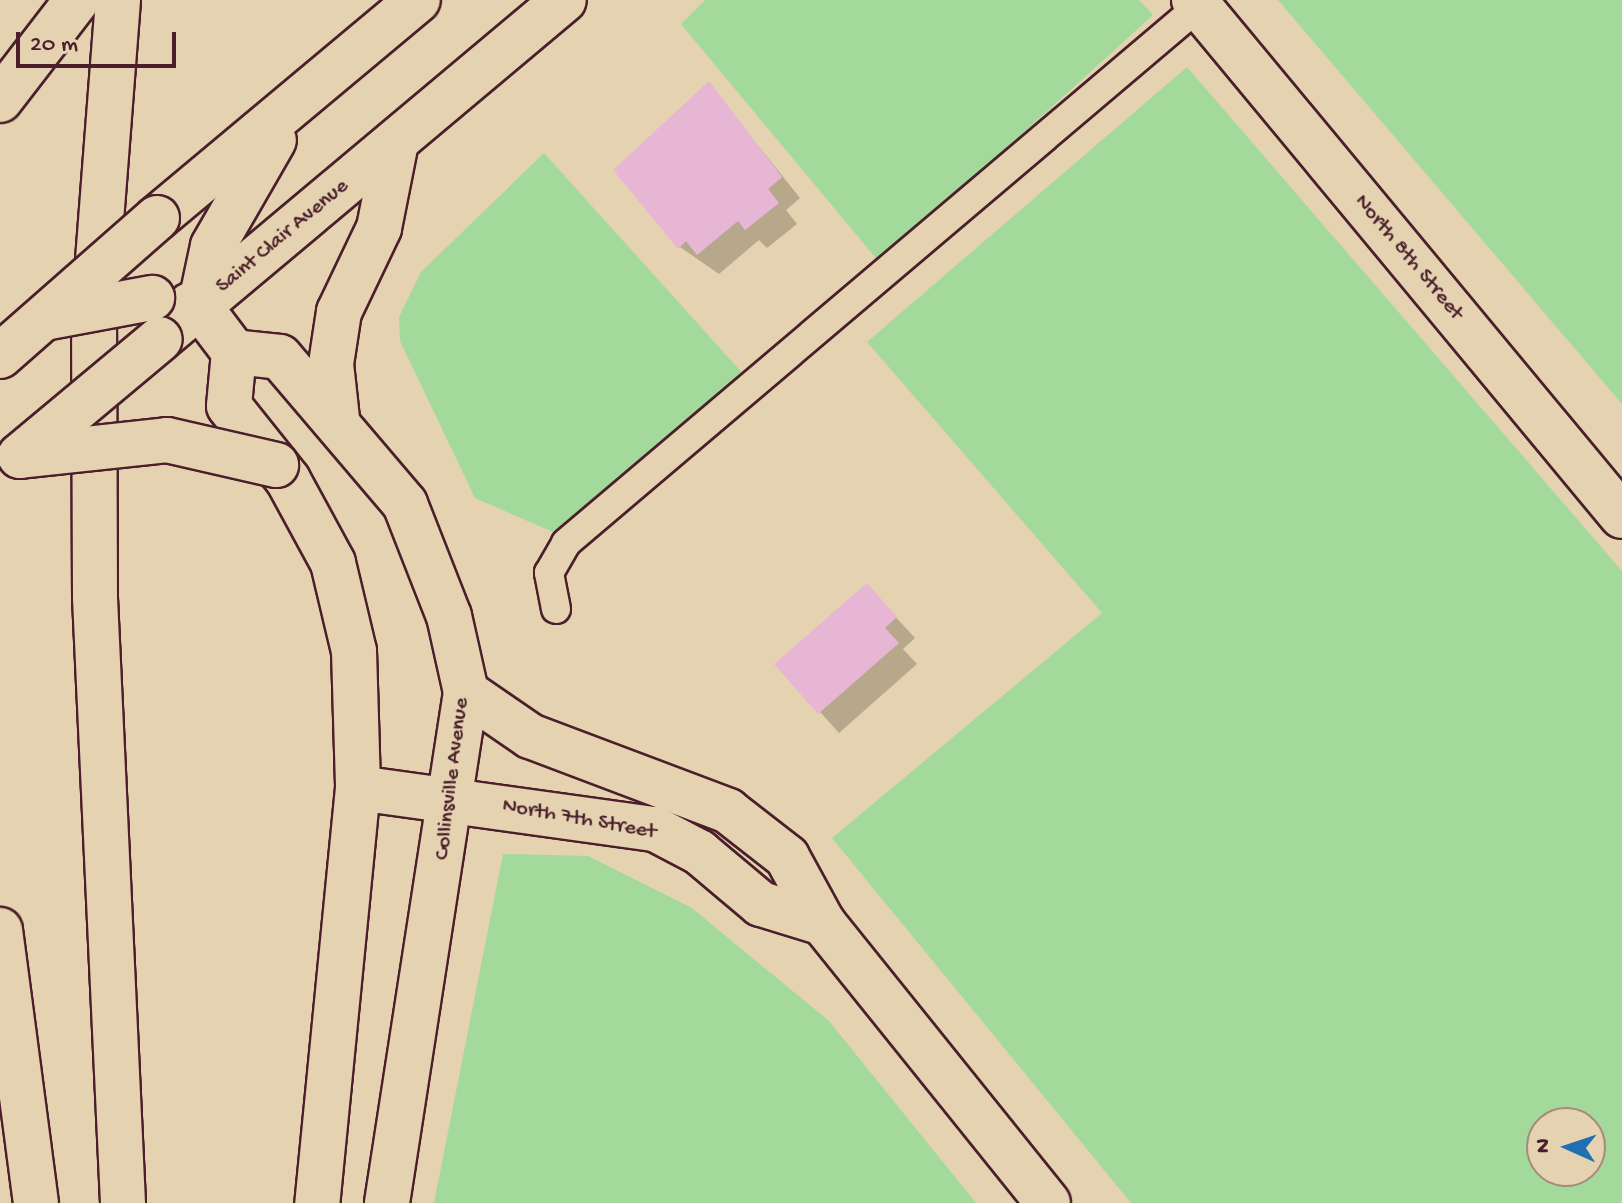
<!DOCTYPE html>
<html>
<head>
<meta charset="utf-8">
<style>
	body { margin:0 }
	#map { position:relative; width:1622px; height:1203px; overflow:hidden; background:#e5d2b0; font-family:"Gochi Hand",sans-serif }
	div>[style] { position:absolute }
	.green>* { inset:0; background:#a4d99c }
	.shadow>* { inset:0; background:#0003 }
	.building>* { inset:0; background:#e8b6d5 }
	.roads { filter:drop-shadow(2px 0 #4a1f2b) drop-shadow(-2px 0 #4a1f2b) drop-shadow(0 2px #4a1f2b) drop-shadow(0 -2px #4a1f2b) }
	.service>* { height:28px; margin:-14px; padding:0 14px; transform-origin:14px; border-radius:14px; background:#e5d2b0 }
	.minor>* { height:44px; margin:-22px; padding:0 22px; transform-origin:22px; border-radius:22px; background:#e5d2b0 }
	.secondary>* { height:44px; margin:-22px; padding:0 22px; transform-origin:22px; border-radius:22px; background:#e5d2b0 }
	.primary>* { height:44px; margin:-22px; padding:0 22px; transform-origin:22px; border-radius:22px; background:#e5d2b0 }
	.motorway>* { height:44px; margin:-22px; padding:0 22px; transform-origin:22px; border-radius:22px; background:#e5d2b0 }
	.bridges { filter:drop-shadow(2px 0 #4a1f2b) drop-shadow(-2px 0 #4a1f2b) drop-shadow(0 2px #4a1f2b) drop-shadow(0 -2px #4a1f2b) }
	.primary-bridge>* { height:44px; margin:-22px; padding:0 22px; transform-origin:22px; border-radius:22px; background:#e5d2b0 }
	span { translate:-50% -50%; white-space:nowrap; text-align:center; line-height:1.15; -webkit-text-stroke:6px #e5d2b0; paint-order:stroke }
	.street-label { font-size:22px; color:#4a1f2b }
	.north { position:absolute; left:1526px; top:1107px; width:80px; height:80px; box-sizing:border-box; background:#e5d2b0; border:2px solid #a78a7b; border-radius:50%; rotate:273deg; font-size:22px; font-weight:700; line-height:32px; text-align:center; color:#4a1f2b }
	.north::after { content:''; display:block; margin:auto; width:28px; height:36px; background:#1f6fb2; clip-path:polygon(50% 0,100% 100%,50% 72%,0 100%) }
	.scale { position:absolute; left:16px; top:32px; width:160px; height:36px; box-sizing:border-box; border:4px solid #4a1f2b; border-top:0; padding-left:10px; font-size:24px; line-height:28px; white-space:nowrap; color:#4a1f2b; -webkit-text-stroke:6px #e5d2b0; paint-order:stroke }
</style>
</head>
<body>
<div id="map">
	<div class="green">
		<div style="clip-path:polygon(705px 0,1139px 0,1153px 15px,880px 263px,681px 24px)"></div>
		<div style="clip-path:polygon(1278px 0,1622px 0,1622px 404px)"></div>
		<div style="clip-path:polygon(evenodd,1187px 67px,1622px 571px,1622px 1203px,1131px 1203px,832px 838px,1102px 613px,867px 342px,1187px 67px,1542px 1123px,1590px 1123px,1590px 1171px,1542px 1171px,1542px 1123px)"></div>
		<div style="clip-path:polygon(544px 153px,745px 376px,553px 532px,475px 498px,400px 341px,399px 317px,421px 272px)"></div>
		<div style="clip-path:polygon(503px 854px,588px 856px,692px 908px,829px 1021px,976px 1203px,434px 1203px)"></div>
	</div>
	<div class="shadow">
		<div style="clip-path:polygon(709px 84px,800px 198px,786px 210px,797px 224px,767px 248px,759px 240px,719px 274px,680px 247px,615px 170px)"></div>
		<div style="clip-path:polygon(867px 586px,915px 638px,903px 649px,917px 664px,839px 733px,777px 664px)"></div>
	</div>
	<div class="building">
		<div style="clip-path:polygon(709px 81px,782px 177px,768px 189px,779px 203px,745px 230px,738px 221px,697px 255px,686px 241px,678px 249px,613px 170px)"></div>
		<div style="clip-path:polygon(867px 583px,897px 617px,885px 628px,899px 643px,818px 714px,774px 664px)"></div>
	</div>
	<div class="roads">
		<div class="service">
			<div style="left:556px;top:609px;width:37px;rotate:-101deg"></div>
			<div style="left:549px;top:573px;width:34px;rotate:-60deg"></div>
			<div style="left:566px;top:543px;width:830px;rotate:-40.31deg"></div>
		</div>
		<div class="minor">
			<div style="left:1194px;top:0;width:670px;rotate:50.33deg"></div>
			<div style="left:466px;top:692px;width:78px;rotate:34.5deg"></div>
			<div style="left:530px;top:736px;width:212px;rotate:20.7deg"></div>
			<div style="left:728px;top:811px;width:75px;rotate:37.9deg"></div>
			<div style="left:787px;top:857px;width:75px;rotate:61.4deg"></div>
			<div style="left:823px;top:923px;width:359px;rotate:51.2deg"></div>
			<div style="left:358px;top:788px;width:300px;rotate:7.9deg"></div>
			<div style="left:655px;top:829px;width:50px;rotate:27.6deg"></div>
			<div style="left:699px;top:852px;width:81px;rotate:40deg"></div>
			<div style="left:761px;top:904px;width:65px;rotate:17deg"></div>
		</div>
		<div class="secondary">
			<div style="left:200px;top:307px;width:56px;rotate:52.9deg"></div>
			<div style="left:234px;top:352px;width:54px;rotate:95.3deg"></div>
			<div style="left:229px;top:406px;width:95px;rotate:51.4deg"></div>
			<div style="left:288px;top:480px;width:94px;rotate:61.5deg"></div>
			<div style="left:333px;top:563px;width:90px;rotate:76.6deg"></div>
			<div style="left:354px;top:651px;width:137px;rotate:88.3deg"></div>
			<div style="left:358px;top:788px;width:417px;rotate:95.6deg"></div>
			<div style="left:234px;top:352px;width:46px;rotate:6.2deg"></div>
			<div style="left:280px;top:357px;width:193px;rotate:49.6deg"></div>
			<div style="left:405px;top:504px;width:120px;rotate:68.6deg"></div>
			<div style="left:449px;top:616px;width:78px;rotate:77.4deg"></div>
			<div style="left:466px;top:692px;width:517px;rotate:98.79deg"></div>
		</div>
		<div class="primary">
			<div style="left:157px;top:218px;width:340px;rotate:-39.9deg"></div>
			<div style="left:190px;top:305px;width:10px;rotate:11deg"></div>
			<div style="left:200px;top:307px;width:62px;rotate:-78deg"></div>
			<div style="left:213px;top:246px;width:122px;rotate:-60.1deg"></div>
			<div style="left:160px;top:339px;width:527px;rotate:-40deg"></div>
			<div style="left:337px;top:419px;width:55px;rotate:-96.2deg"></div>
			<div style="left:331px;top:364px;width:53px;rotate:-81.3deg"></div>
			<div style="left:339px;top:312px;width:93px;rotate:-64.5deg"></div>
			<div style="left:379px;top:228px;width:88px;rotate:-78.8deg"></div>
		</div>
		<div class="motorway">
			<div style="left:118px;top:0;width:312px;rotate:94.4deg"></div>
			<div style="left:94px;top:311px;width:287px;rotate:89.8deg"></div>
			<div style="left:95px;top:598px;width:606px;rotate:87.35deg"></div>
			<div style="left:0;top:100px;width:126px;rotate:-52.4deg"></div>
			<div style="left:0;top:930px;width:275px;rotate:82.5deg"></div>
		</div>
	</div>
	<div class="bridges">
		<div class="primary-bridge">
			<div style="left:49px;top:317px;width:105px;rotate:-10.5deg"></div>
			<div style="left:0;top:356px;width:209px;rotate:-41.3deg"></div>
			<div style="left:20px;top:456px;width:148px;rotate:-6.2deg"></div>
			<div style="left:167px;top:440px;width:112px;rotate:12.9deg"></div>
			<div style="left:20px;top:456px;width:182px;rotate:-39.9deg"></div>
		</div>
	</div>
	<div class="street-label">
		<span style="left:283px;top:237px;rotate:-40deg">Saint Clair Avenue</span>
		<span style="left:1408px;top:258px;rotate:50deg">North 8th Street</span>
		<span style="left:453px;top:779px;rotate:-83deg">Collinsville Avenue</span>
		<span style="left:579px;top:820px;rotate:10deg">North 7th Street</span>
	</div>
	<div class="north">N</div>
	<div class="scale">20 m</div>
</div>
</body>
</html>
